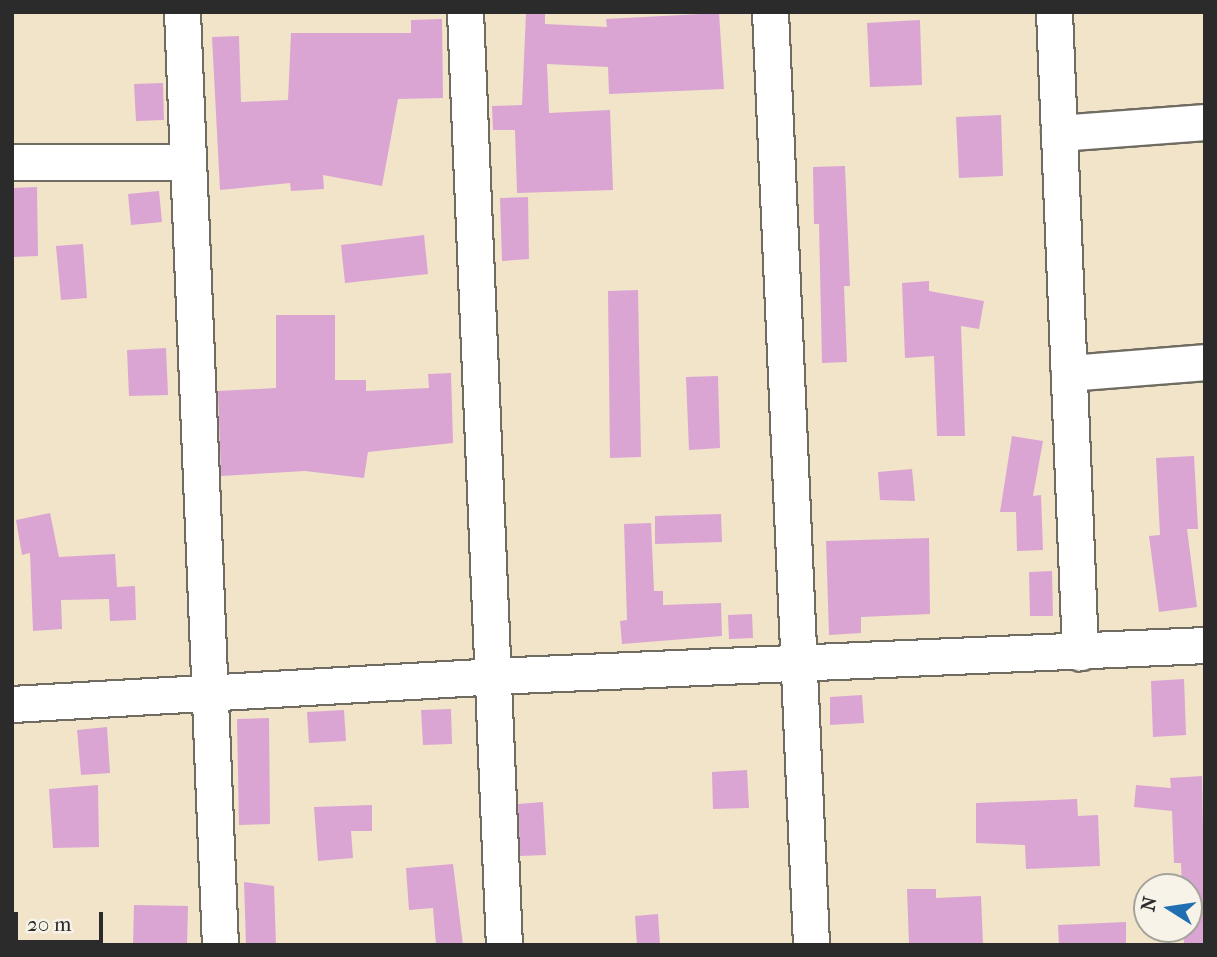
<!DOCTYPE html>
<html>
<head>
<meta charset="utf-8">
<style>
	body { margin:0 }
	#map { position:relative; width:1217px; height:957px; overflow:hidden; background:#f1e4c9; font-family:"IM FELL French Canon",serif }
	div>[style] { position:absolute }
	.building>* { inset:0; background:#daa5d3 }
	.roads { filter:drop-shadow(2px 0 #706c62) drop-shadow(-2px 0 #706c62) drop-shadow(0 2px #706c62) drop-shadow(0 -2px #706c62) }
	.street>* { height:35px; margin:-17.5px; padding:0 17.5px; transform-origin:17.5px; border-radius:17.5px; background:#fff }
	span { translate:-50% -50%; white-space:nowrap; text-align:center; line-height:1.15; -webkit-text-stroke:6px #f7f3e8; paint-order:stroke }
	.frame { position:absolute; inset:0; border:14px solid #2b2b2b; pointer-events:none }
	.north { position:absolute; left:1133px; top:873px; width:70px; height:70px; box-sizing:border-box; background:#f7f3e8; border:2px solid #a5a39c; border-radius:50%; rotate:282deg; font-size:19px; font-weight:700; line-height:28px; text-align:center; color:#2b2b2b }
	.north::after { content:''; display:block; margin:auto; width:24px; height:32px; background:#1f6fb2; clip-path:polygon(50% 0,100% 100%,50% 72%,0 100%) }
	.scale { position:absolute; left:14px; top:912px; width:89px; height:32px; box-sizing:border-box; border:4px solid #2b2b2b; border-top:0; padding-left:9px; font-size:21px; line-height:24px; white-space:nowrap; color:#2b2b2b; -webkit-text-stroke:5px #f7f3e8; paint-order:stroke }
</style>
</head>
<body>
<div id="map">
	<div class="building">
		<div style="clip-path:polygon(526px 12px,545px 12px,545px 24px,607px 27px,606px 19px,719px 13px,724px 89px,609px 94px,608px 67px,547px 64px,549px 113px,610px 110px,613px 190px,517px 193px,515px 130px,493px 130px,492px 106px,522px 105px)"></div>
		<div style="clip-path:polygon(442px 19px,443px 98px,398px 99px,382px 186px,323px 175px,324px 189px,291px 191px,290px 183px,220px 190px,212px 37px,239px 36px,241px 102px,288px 100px,291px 33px,411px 33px,411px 20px)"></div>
		<div style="clip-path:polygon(920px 20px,922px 85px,870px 87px,867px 23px)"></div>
		<div style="clip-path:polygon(163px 83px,164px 120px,136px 121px,134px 84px)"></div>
		<div style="clip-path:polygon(1001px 115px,1003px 176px,959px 178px,956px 117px)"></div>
		<div style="clip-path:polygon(845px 166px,850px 286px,844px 286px,847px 362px,822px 363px,819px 224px,814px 224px,813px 167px)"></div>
		<div style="clip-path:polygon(37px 187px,38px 256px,12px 257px,12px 188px)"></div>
		<div style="clip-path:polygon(159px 191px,162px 222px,131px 225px,128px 194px)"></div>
		<div style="clip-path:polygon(528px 197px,529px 259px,502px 261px,500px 198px)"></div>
		<div style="clip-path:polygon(424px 235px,428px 274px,345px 283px,341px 245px)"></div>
		<div style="clip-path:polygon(83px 244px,87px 298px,61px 300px,56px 246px)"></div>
		<div style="clip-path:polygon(929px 281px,929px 291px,984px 301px,979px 329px,961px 326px,965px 436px,937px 436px,934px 356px,905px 358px,902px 283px)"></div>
		<div style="clip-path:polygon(638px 290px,641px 457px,610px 458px,608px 291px)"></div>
		<div style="clip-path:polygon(276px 315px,335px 315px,335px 380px,366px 380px,366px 391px,429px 388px,428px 374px,451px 373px,453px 443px,368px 452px,364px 478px,305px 471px,221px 476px,218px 391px,276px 388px)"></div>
		<div style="clip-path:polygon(166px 348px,168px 395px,129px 396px,127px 350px)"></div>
		<div style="clip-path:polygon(718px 376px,720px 448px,689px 450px,686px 377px)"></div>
		<div style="clip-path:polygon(1012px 436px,1043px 441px,1033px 496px,1041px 495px,1043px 550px,1017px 551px,1016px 512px,1000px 512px)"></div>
		<div style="clip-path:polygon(1194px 456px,1198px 529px,1187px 529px,1197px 607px,1159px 612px,1149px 536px,1160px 535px,1156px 458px)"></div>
		<div style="clip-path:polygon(912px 469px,915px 501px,880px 500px,878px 472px)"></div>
		<div style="clip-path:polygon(50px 513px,59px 557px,115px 554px,117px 587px,135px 586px,136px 620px,110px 621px,109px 599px,61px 600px,62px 629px,33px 631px,30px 553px,22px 555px,16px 520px)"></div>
		<div style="clip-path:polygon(721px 514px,722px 542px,655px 544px,655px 516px)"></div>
		<div style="clip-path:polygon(651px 523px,654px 591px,663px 591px,663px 605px,721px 603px,722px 636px,622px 644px,620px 621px,627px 620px,624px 524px)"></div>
		<div style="clip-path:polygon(929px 538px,930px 614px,861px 617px,861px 633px,829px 635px,826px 541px)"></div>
		<div style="clip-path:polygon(1052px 571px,1053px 616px,1030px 616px,1029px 572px)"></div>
		<div style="clip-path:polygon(752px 614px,753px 638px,729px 639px,728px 615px)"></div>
		<div style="clip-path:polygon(1184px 679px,1186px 735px,1153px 737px,1151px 681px)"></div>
		<div style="clip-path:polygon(862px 695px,864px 723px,830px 725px,830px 697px)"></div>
		<div style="clip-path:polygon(451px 709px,452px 744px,423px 745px,421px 710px)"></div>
		<div style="clip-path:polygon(344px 710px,346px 741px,309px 743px,307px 712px)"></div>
		<div style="clip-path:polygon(269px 718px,270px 824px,239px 825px,237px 719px)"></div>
		<div style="clip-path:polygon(107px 727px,110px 773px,81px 775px,77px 730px)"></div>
		<div style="clip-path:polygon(747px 770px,749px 808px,713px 809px,712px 772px)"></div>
		<div style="clip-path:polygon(1202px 776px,1205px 945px,1184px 945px,1183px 929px,1189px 929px,1189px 887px,1182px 887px,1181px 863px,1174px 863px,1172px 811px,1134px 807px,1136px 785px,1171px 788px,1170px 778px)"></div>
		<div style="clip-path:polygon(98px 785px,99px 847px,53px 848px,49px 789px)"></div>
		<div style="clip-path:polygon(1077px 799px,1078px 816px,1098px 815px,1100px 866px,1026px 869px,1025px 845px,976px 843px,976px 803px)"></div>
		<div style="clip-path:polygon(543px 802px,546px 855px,520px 856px,518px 804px)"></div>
		<div style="clip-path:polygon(372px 805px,372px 831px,351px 831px,353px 858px,318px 861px,314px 807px)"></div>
		<div style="clip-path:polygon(453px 864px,463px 945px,436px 945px,433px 908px,409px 910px,406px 868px)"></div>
		<div style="clip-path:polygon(244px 882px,274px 886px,276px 945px,246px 945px)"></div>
		<div style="clip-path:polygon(907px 889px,936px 889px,936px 898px,981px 896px,983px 945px,909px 944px)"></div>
		<div style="clip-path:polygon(134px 905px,188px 906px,187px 945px,133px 945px)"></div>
		<div style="clip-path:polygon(658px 914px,660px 945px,637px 945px,635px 916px)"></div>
		<div style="clip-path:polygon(1126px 922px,1126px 945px,1059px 945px,1058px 925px)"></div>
	</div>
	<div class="roads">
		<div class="street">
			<div style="left:182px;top:12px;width:934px;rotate:87.67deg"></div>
			<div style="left:465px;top:12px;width:934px;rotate:87.61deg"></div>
			<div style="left:770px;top:12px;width:934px;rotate:87.48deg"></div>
			<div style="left:1054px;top:12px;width:641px;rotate:87.67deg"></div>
			<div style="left:1059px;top:133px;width:146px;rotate:-4.3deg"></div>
			<div style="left:12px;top:162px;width:175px"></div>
			<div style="left:1069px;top:373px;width:136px;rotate:-4.6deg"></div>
			<div style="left:12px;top:704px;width:482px;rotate:-3.3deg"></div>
			<div style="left:493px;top:676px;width:713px;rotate:-2.49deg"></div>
		</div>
	</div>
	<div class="frame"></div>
	<div class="north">N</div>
	<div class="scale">20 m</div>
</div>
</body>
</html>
